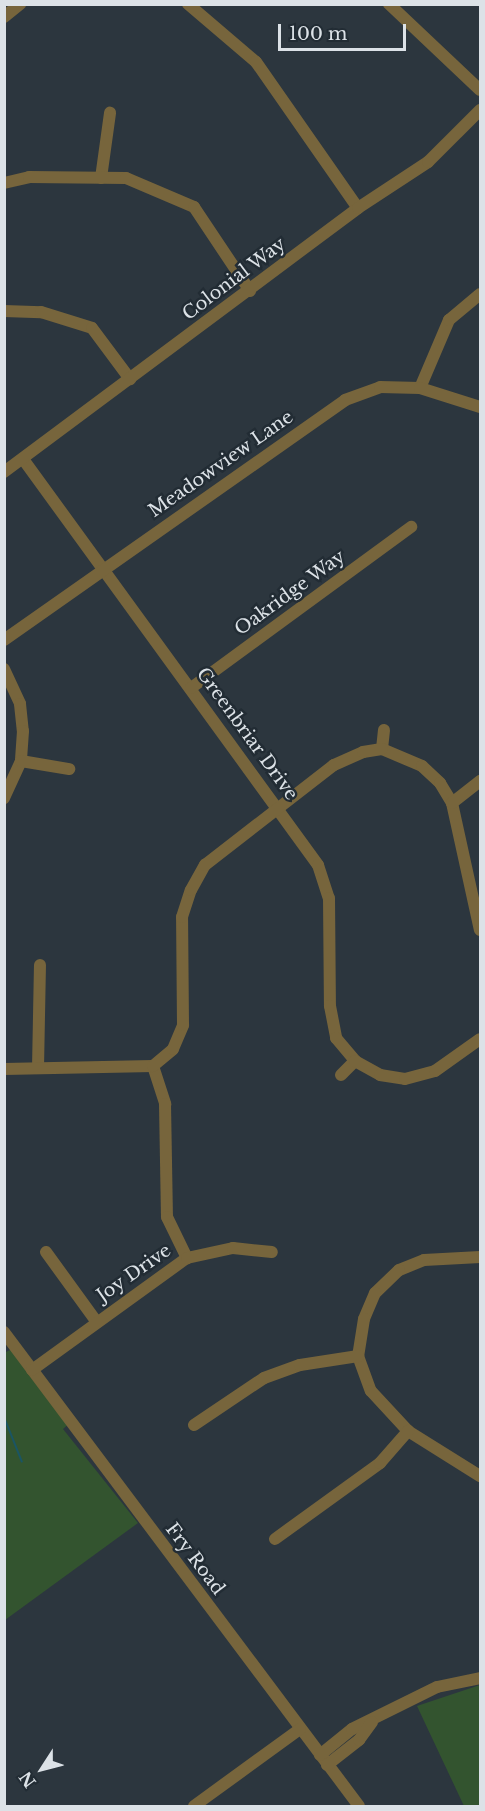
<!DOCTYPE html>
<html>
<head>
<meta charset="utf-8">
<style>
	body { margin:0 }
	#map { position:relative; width:485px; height:1811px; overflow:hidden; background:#2c363e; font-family:"Libre Baskerville",serif }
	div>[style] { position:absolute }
	.green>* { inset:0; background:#33542f }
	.stream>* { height:2px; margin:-1px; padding:0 1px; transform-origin:1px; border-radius:1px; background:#1a5564 }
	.minor>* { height:12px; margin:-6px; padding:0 6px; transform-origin:6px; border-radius:6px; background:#77653c }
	span { translate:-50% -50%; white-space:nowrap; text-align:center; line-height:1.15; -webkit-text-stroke:5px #222c34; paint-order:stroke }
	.street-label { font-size:18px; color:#dce2e7 }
	.frame { position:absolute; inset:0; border:6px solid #dce2e7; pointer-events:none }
	.north { position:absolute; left:12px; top:1739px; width:60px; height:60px; -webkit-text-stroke:4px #222c34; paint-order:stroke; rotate:234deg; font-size:16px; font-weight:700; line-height:24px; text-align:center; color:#dce2e7 }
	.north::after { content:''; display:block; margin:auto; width:21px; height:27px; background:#dce2e7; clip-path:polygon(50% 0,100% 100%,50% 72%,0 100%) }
	.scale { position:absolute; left:278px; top:24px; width:128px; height:27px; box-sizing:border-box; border:3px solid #dce2e7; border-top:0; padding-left:8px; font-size:18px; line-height:21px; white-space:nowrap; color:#dce2e7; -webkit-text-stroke:4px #222c34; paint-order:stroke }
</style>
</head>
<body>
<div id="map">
	<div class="green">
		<div style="clip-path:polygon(16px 1347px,71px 1422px,63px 1429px,138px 1523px,5px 1620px,4px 1353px)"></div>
		<div style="clip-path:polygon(480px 1685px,480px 1806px,464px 1806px,417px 1706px)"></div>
	</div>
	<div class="stream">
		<div style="left:4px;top:1417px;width:48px;rotate:68.2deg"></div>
	</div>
	<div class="minor">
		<div style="left:188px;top:4px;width:89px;rotate:40.5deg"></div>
		<div style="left:256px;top:62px;width:178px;rotate:55.1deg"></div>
		<div style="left:389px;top:4px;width:125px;rotate:43.4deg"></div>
		<div style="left:4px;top:17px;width:21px;rotate:-39deg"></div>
		<div style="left:101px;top:178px;width:66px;rotate:-82.1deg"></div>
		<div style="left:4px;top:183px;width:26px;rotate:-13deg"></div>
		<div style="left:29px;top:177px;width:97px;rotate:0.6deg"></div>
		<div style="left:126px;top:178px;width:74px;rotate:23.1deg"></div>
		<div style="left:194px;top:207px;width:101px;rotate:56.3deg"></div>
		<div style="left:4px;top:311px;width:37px;rotate:2deg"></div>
		<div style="left:41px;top:312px;width:53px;rotate:17.4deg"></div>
		<div style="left:92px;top:328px;width:64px;rotate:53.3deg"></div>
		<div style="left:420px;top:388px;width:74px;rotate:-66.9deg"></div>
		<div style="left:449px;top:320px;width:40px;rotate:-40deg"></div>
		<div style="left:23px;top:459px;width:502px;rotate:54deg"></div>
		<div style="left:318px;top:865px;width:35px;rotate:72deg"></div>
		<div style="left:329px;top:898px;width:108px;rotate:89.5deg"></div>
		<div style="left:330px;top:1006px;width:33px;rotate:79deg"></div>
		<div style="left:336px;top:1038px;width:30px;rotate:50deg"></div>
		<div style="left:4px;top:472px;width:442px;rotate:-36.7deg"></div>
		<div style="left:358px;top:208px;width:84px;rotate:-33.3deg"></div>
		<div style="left:428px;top:162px;width:74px;rotate:-45deg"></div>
		<div style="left:4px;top:640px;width:417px;rotate:-35.1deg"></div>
		<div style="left:345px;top:400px;width:37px;rotate:-20deg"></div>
		<div style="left:380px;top:387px;width:40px;rotate:1.4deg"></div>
		<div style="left:420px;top:388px;width:63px;rotate:17.6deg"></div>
		<div style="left:4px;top:669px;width:38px;rotate:65deg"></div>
		<div style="left:20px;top:704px;width:27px;rotate:84deg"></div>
		<div style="left:23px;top:731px;width:30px;rotate:94deg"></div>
		<div style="left:21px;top:761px;width:41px;rotate:114.7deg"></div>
		<div style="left:191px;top:688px;width:273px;rotate:-36.2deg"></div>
		<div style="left:384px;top:730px;width:19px;rotate:96deg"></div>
		<div style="left:382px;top:749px;width:43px;rotate:23deg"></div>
		<div style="left:422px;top:766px;width:25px;rotate:43deg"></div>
		<div style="left:440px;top:783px;width:23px;rotate:59deg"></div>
		<div style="left:452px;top:803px;width:130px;rotate:77.6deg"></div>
		<div style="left:21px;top:761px;width:49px;rotate:9.5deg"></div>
		<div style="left:452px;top:803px;width:36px;rotate:-38deg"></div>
		<div style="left:153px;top:1066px;width:40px;rotate:72deg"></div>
		<div style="left:165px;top:1104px;width:113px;rotate:89deg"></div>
		<div style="left:167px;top:1217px;width:46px;rotate:64deg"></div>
		<div style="left:38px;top:1068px;width:103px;rotate:-88.9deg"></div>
		<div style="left:4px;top:1069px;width:149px;rotate:-1.2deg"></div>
		<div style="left:153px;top:1066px;width:26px;rotate:-40deg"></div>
		<div style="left:173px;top:1049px;width:26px;rotate:-67deg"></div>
		<div style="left:183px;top:1025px;width:108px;rotate:-90.5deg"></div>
		<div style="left:182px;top:917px;width:28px;rotate:-72deg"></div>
		<div style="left:191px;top:890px;width:29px;rotate:-61deg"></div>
		<div style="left:205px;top:865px;width:163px;rotate:-37.8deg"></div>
		<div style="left:334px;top:765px;width:32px;rotate:-24deg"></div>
		<div style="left:363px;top:752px;width:19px;rotate:-9deg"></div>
		<div style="left:341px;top:1075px;width:20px;rotate:-45deg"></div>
		<div style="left:355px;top:1061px;width:29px;rotate:29deg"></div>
		<div style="left:380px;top:1075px;width:25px;rotate:9deg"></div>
		<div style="left:405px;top:1079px;width:31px;rotate:-15deg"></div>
		<div style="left:435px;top:1071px;width:55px;rotate:-35.4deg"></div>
		<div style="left:46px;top:1252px;width:85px;rotate:54.1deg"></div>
		<div style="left:480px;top:1257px;width:56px;rotate:176.9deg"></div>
		<div style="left:424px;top:1260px;width:27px;rotate:158deg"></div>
		<div style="left:399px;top:1270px;width:33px;rotate:136deg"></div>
		<div style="left:375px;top:1293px;width:28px;rotate:113deg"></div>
		<div style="left:364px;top:1319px;width:37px;rotate:99deg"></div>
		<div style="left:358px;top:1356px;width:37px;rotate:70deg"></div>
		<div style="left:371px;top:1391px;width:54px;rotate:47.2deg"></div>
		<div style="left:408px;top:1431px;width:85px;rotate:32deg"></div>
		<div style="left:4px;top:1332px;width:592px;rotate:53.17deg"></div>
		<div style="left:32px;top:1370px;width:191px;rotate:-35.9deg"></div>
		<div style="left:187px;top:1258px;width:47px;rotate:-12.3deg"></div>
		<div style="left:233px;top:1248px;width:39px;rotate:6deg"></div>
		<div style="left:194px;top:1425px;width:84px;rotate:-33.9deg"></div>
		<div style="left:264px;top:1378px;width:38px;rotate:-20deg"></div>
		<div style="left:300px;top:1365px;width:59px;rotate:-8.8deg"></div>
		<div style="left:275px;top:1539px;width:130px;rotate:-35.9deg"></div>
		<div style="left:380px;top:1463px;width:43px;rotate:-48.8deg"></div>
		<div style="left:320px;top:1755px;width:41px;rotate:-39.1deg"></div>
		<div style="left:352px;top:1729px;width:95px;rotate:-26.3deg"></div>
		<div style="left:437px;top:1687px;width:44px;rotate:-11.8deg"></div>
		<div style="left:327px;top:1765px;width:41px;rotate:-38deg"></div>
		<div style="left:359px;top:1740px;width:22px;rotate:-54deg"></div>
		<div style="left:194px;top:1806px;width:131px;rotate:-36deg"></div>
	</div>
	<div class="street-label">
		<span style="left:234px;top:279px;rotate:-37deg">Colonial Way</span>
		<span style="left:221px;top:464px;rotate:-35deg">Meadowview Lane</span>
		<span style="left:290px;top:593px;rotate:-36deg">Oakridge Way</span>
		<span style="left:247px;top:734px;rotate:54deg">Greenbriar Drive</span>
		<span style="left:134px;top:1273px;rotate:-35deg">Joy Drive</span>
		<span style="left:195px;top:1559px;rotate:53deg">Fry Road</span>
	</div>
	<div class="frame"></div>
	<div class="north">N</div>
	<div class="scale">100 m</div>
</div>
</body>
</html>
